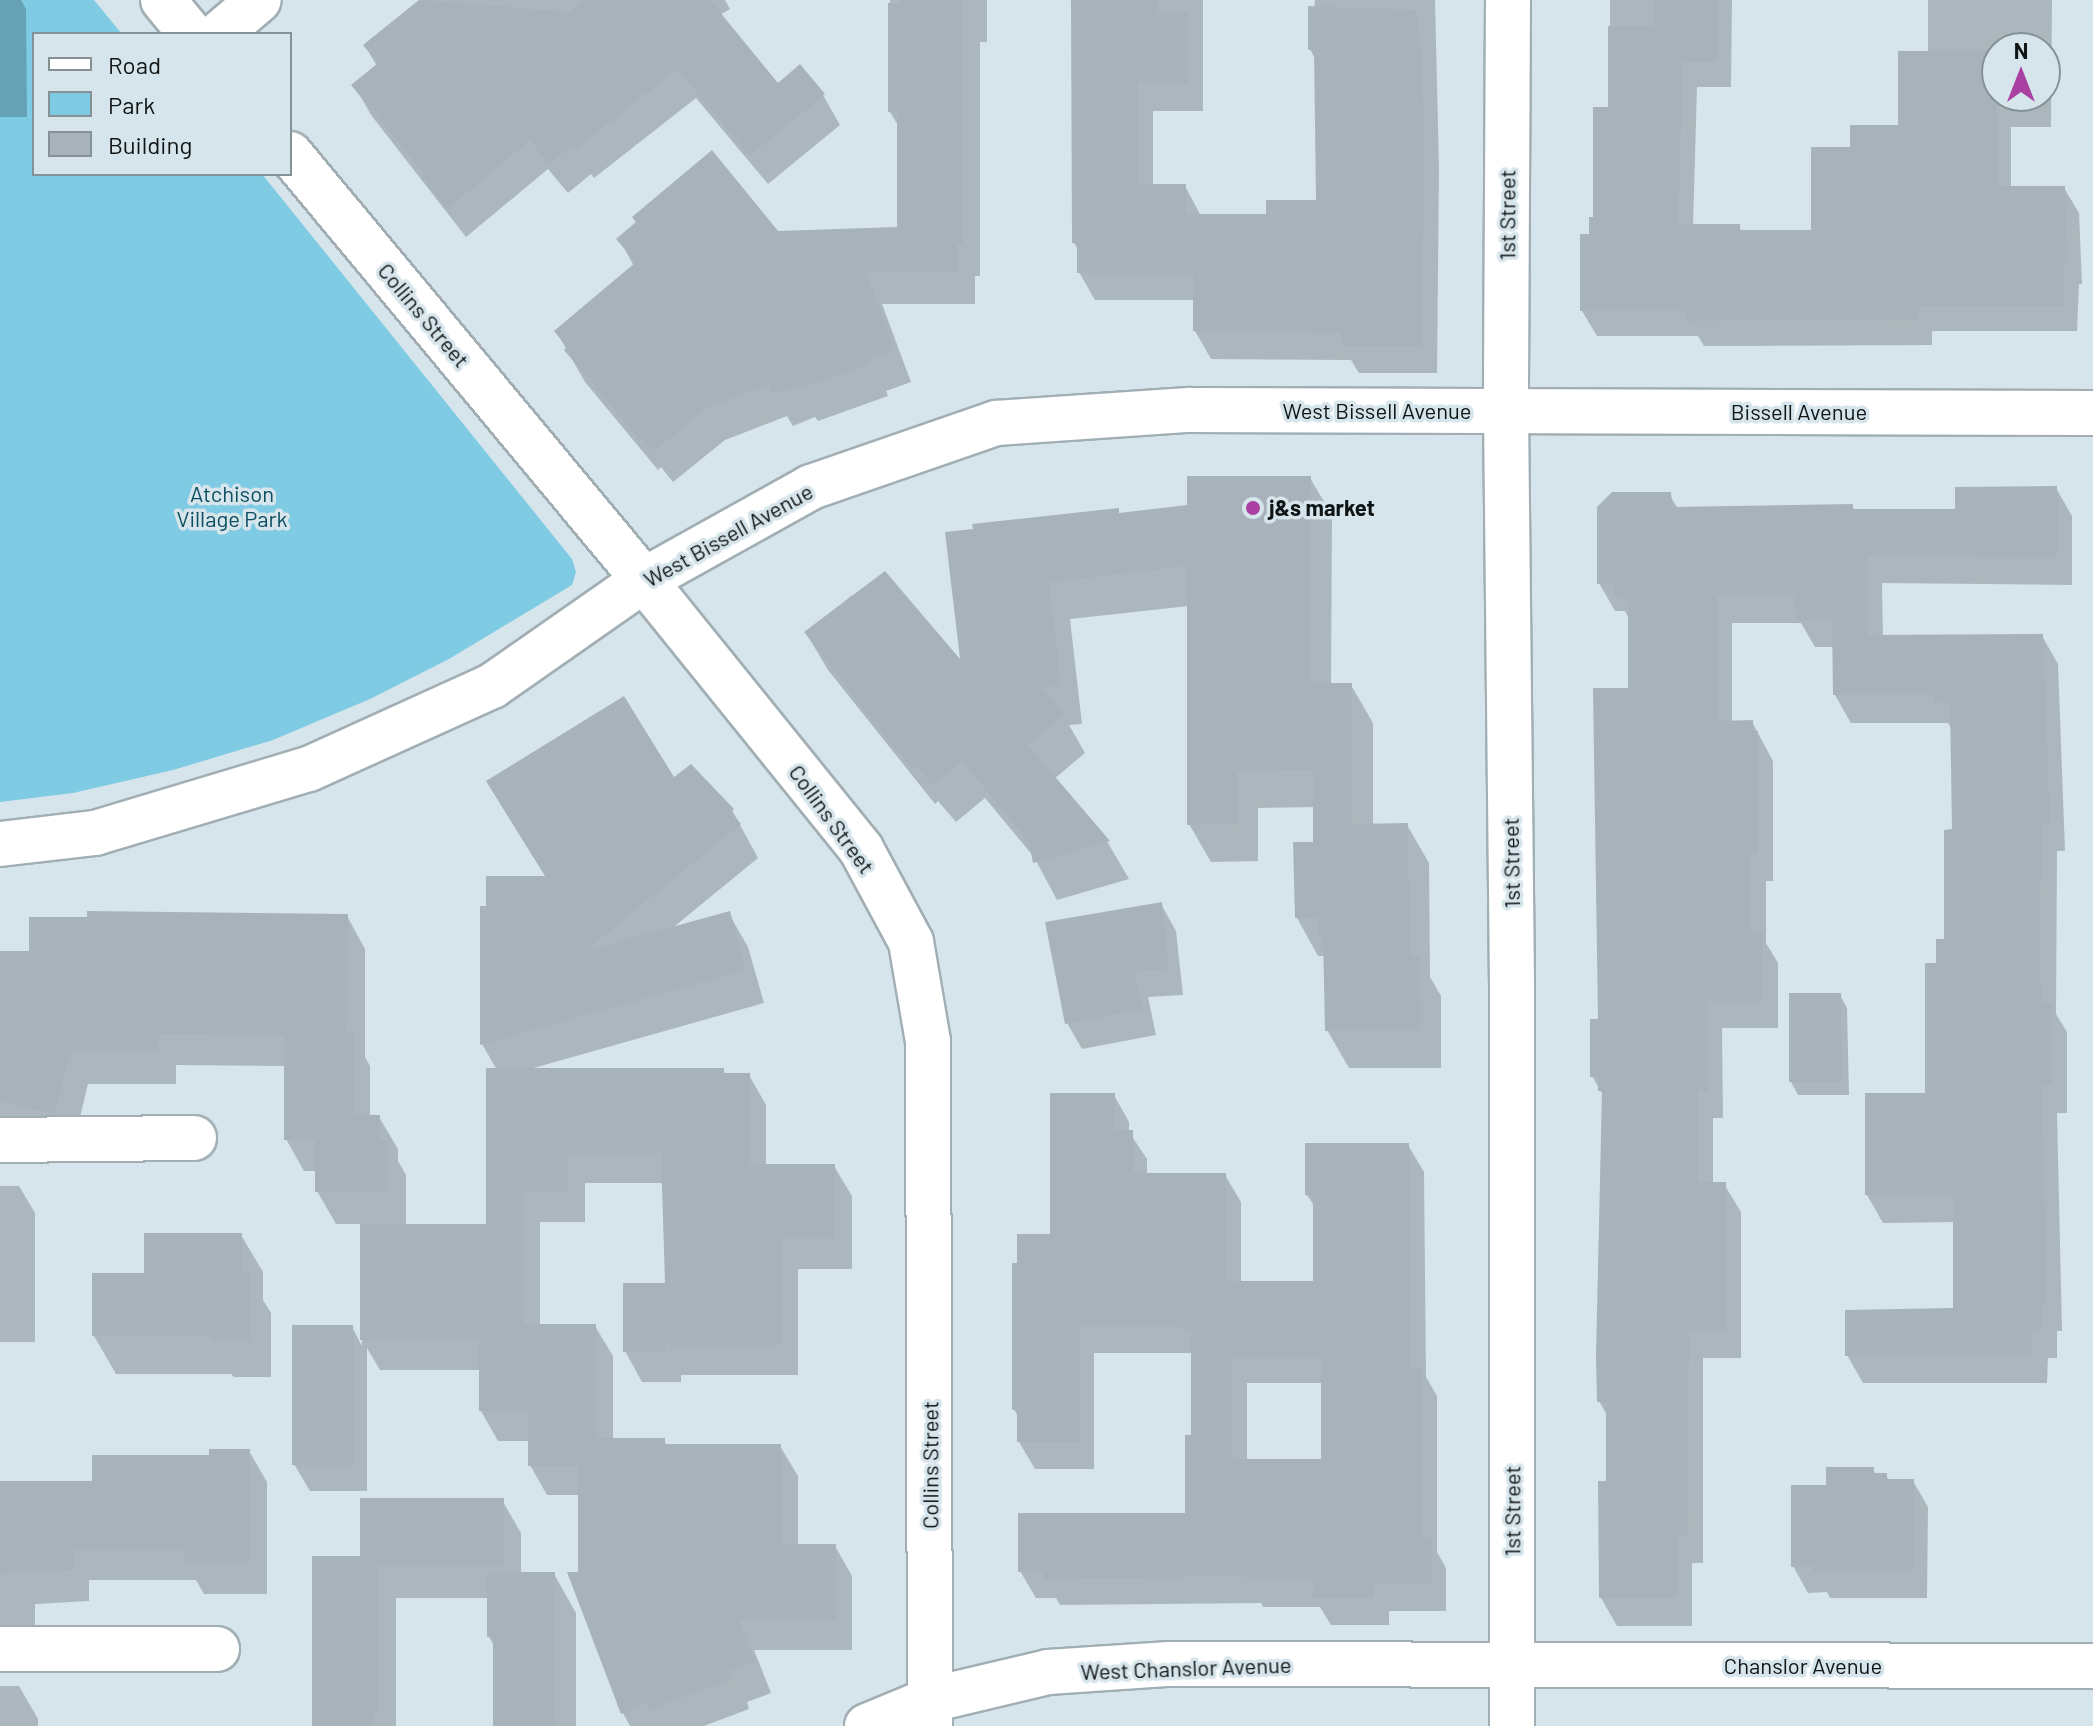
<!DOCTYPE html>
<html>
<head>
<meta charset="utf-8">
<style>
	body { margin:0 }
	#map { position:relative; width:2093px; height:1726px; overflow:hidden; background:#d6e5eb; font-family:Barlow,sans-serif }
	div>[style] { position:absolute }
	.green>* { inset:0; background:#7fcbe3 }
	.shadow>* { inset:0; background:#0003 }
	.building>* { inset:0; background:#a8b2bb }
	.roads { filter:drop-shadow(2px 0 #a1afb4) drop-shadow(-2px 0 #a1afb4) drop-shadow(0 2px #a1afb4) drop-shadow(0 -2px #a1afb4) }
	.minor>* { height:44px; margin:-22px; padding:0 22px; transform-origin:22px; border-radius:22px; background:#fff }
	.dots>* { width:22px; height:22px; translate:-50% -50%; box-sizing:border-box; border:4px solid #d6e5eb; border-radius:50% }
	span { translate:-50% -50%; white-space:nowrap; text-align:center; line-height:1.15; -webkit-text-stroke:7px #d6e5eb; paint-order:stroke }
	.street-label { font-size:22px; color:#0f1415 }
	.park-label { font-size:22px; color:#0b4e60 }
	.poi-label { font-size:22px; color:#0f1415; font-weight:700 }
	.left { translate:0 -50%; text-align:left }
	.legend { position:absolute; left:32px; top:32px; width:260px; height:144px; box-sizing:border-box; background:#d6e5eb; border:2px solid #869195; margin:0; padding:10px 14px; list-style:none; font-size:24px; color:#0f1415 }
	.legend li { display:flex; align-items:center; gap:16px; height:40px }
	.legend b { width:40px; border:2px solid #869195 }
	.north { position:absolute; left:1981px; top:32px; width:80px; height:80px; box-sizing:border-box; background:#d6e5eb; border:2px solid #869195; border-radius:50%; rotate:0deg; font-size:22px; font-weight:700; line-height:32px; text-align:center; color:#0f1415 }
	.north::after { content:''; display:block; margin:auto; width:28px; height:36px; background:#aa40a1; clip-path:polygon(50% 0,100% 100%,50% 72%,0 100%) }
</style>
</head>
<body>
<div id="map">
	<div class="green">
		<div style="clip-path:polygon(0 0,94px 0,122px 34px,34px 34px,34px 174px,262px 174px,572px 559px,576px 572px,572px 585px,449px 659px,370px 699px,273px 740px,173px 770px,73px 793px,0 802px)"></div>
	</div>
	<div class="shadow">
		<div style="clip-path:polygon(0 0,21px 0,26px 9px,27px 117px,0 117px)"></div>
		<div style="clip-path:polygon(422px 0,725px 0,730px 9px,720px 15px,778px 86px,823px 95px,840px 125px,768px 184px,696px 98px,594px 178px,591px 174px,568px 193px,548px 169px,466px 237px,371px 115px,354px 85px,377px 66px,365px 46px)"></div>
		<div style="clip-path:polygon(890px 0,987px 0,987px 42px,980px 42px,980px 276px,975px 276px,975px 304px,882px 304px,911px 382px,886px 391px,888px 396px,818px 421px,815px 417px,793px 426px,787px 416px,725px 440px,673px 482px,661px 467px,658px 470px,585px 382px,556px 331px,634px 266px,619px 239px,899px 229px,899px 127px,890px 112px)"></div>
		<div style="clip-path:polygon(1073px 0,1203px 0,1203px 111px,1153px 111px,1153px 186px,1185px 186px,1201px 216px,1268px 216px,1318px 202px,1316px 61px,1310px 49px,1315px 0,1435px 0,1439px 168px,1437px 373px,1359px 373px,1351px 360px,1211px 359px,1195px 331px,1195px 300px,1095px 300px,1079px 272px,1079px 251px,1074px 243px)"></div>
		<div style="clip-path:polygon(evenodd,1610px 0,1732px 0,1731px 87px,1697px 87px,1693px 226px,1739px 226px,1742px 232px,1813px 232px,1852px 149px,1900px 127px,1928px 53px,1928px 0,2052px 0,2051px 127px,2011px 127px,2011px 188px,2064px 188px,2079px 213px,2082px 284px,2079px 284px,2077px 331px,1932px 331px,1932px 345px,1704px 346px,1698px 336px,1597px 336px,1582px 311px,1610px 109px,1610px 0,1997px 48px,2045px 48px,2045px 96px,1997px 96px,1997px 48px)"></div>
		<div style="clip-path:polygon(1310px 478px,1332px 515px,1331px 685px,1351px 685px,1373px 723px,1373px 826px,1407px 825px,1429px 863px,1430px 977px,1441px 996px,1441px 1068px,1349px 1068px,1327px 1030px,1325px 956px,1318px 956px,1297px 918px,1315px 844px,1315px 807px,1258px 808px,1258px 861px,1211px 862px,1189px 824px,1189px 606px,1070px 619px,1082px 724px,1069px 725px,1085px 753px,1054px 779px,1108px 843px,1129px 879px,1057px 900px,1034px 857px,985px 798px,956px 822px,938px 801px,935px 804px,828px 670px,806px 633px,851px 596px,963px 666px,1118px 510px,1120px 515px,1189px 507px)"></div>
		<div style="clip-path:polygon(2056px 488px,2072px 516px,2072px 585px,1882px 583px,1883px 637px,2042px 636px,2058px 664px,2065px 851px,2057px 851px,2056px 1014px,2067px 1032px,2067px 1113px,2057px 1113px,2062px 1331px,2057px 1331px,2057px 1358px,2048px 1358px,2047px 1383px,1863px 1383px,1847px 1355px,1955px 1310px,1955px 1222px,1883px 1223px,1867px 1195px,1927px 1095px,1938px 965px,1946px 941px,1954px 831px,1953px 731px,1948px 723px,1851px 723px,1835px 695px,1835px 647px,1815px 647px,1801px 623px,1732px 623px,1732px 722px,1752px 722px,1773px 761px,1773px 881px,1766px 881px,1766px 943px,1778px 963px,1778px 1028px,1722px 1028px,1723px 1118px,1713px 1118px,1713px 1184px,1724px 1184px,1741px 1212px,1741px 1358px,1703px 1358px,1703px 1563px,1692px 1563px,1692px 1626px,1617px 1626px,1601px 1598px,1608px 1483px,1608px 1417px,1599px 1401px,1604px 1097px,1592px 1076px,1630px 690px,1630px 620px,1625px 611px,1615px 611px,1599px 583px,1669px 494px,1678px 509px,1852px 506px,1855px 511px,1957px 511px)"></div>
		<div style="clip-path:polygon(674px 780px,732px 810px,758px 858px,670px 930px,729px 914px,748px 947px,764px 1003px,530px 1069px,723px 1070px,726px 1075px,749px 1075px,766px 1105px,766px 1166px,834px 1166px,852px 1196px,852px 1269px,798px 1269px,798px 1375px,681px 1375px,681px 1382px,642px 1382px,625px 1351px,667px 1285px,664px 1183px,585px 1183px,585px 1222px,540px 1222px,540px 1326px,595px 1326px,613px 1356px,613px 1440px,664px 1440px,667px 1446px,780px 1446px,798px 1476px,798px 1546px,835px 1546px,852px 1576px,852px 1650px,754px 1650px,771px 1693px,747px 1702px,749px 1709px,704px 1726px,630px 1726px,623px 1713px,580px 1574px,580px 1495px,547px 1495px,530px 1465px,530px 1441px,498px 1441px,481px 1411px,481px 1370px,380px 1370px,367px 1348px,367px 1491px,310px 1491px,294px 1464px,352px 1327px,362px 1346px,362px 1224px,336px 1224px,317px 1191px,317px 1171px,304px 1171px,286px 1139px,286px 1066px,176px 1065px,176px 1084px,88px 1084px,73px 1146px,0 1139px,0 953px,31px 953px,347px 916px,365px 949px,365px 1057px,370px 1066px,370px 1117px,379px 1117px,398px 1149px,398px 1161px,406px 1175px,406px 1226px,488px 1226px,497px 1070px,482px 1044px,547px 878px)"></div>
		<div style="clip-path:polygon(1161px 904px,1176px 931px,1183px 995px,1148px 997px,1156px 1035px,1082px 1049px,1067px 1023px)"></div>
		<div style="clip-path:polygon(1840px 995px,1847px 1008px,1849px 1095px,1798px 1095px,1791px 1082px)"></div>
		<div style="clip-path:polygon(evenodd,1114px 1095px,1129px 1122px,1129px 1132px,1147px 1159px,1147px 1175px,1225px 1175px,1241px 1202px,1241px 1283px,1315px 1283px,1315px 1207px,1307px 1195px,1408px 1145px,1424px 1172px,1426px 1377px,1437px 1396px,1437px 1552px,1446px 1568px,1446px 1611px,1389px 1611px,1389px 1625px,1331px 1625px,1320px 1607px,1263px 1607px,1261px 1603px,1060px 1605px,1056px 1598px,1036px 1598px,1020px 1571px,1187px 1515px,1193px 1437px,1193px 1353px,1094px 1353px,1094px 1469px,1035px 1469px,1019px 1442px,1019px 1419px,1014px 1409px,1019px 1265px,1052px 1236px,1114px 1095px,1247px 1383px,1323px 1383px,1323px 1461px,1247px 1461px,1247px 1383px)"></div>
		<div style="clip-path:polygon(0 1186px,19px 1186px,35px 1213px,35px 1342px,0 1342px)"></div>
		<div style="clip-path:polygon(241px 1235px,263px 1272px,263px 1300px,271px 1313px,271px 1377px,234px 1377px,231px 1374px,116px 1374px,94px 1336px,146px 1275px)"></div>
		<div style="clip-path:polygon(249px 1451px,267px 1482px,267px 1594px,204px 1594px,196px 1580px,89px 1580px,89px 1601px,35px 1604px,35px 1637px,0 1637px,0 1481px,94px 1483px)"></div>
		<div style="clip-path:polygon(1873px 1469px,1876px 1475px,1886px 1475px,1889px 1481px,1913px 1481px,1928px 1507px,1927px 1598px,1830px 1598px,1827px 1592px,1808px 1593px,1793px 1566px,1828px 1487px)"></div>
		<div style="clip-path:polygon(502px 1500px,521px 1533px,521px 1574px,554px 1574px,576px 1613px,576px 1726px,495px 1726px,495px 1647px,489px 1637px,489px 1598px,396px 1598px,396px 1726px,314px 1726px,362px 1558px)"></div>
		<div style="clip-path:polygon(0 1686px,19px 1686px,38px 1719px,38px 1726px,0 1726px)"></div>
	</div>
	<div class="building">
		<div style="clip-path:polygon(419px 0,569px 12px,583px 0,710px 0,778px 83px,800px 64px,825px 94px,750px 156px,677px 69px,575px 150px,572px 146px,549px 164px,530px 140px,447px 209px,422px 178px,425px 175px,351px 85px,378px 63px,363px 45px)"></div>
		<div style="clip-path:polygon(901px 0,962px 0,963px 245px,957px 245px,957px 272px,866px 272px,894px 349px,869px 359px,871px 363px,797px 390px,796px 386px,772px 394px,768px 384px,707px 408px,654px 451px,641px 437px,639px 439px,564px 350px,567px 347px,554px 331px,636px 262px,616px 239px,636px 222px,632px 217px,712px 150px,778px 231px,897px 227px,897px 112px,888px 112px,888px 3px,901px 3px)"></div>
		<div style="clip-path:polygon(1071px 0,1158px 1px,1158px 12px,1188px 12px,1188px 83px,1138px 83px,1138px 184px,1186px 184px,1186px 214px,1266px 214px,1266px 200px,1316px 200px,1314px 50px,1308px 50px,1308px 6px,1416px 10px,1422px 54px,1424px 139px,1422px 346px,1341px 346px,1341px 333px,1193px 331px,1193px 273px,1077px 273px,1077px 243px,1072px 243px)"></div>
		<div style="clip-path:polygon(1653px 0,1717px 0,1717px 62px,1683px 62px,1678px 224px,1740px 224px,1740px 230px,1811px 230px,1811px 147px,1850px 147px,1850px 125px,1898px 125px,1898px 51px,1997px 51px,1997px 186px,2065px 186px,2068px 259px,2065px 259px,2063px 306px,1919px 306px,1919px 320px,1687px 321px,1687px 311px,1580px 311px,1580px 234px,1589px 234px,1589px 217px,1593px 217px,1593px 107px,1608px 107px,1608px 26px,1653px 26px)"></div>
		<div style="clip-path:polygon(1187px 476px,1311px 476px,1311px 683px,1352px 683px,1352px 824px,1408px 823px,1410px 956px,1420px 956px,1421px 1031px,1325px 1031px,1323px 934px,1318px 934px,1318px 918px,1295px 918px,1293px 842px,1313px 842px,1313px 770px,1237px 771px,1237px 824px,1187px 825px,1187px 566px,1049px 582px,1061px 686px,1042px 688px,1065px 714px,1028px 745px,1110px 841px,1033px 863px,1029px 842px,962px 761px,933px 786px,915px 765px,912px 768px,874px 723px,804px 632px,885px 571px,960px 659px,945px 532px,973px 529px,972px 524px,1119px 508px,1119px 513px,1187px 505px)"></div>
		<div style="clip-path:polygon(2057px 486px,2057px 557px,1867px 556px,1868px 635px,2043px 634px,2050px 823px,2042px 823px,2043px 879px,2040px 879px,2041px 1003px,2052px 1003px,2052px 1085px,2042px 1085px,2047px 1304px,2042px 1304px,2042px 1330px,2033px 1331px,2032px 1356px,1845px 1356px,1845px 1310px,1953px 1308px,1953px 1195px,1865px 1195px,1865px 1093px,1925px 1093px,1925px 963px,1936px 963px,1936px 939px,1944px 939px,1944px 830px,1952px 829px,1950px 703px,1934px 703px,1934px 695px,1833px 695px,1832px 620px,1797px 620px,1794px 596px,1717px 596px,1717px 721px,1753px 720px,1753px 731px,1758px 731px,1758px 854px,1751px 854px,1751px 933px,1763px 933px,1763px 1001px,1707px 1001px,1708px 1091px,1698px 1091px,1698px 1182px,1726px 1182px,1726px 1331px,1689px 1331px,1688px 1536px,1677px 1536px,1677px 1598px,1599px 1598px,1598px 1481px,1606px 1481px,1606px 1402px,1597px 1402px,1596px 1356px,1602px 1091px,1598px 1091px,1598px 1077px,1590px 1077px,1590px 1019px,1598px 1019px,1593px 688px,1628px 688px,1628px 600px,1614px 597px,1614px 584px,1597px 584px,1597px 507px,1612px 492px,1671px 492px,1672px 507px,1853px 504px,1853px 509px,1955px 509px,1955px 487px)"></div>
		<div style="clip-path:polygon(624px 696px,674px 777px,691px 764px,734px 809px,731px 812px,741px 824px,585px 951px,730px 911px,746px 970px,480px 1045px,480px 906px,486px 906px,486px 876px,545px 876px,486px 781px)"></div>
		<div style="clip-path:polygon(1162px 902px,1169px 969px,1134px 971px,1142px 1009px,1065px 1024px,1045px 922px)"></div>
		<div style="clip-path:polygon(87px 911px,348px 914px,347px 1032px,353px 1032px,353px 1115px,380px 1115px,380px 1141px,388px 1141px,388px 1192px,315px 1192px,315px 1140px,284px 1140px,284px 1035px,159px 1034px,159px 1052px,71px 1052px,55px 1114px,0 1102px,0 951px,29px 951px,29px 917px,87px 917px)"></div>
		<div style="clip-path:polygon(1789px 993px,1841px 993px,1842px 1082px,1789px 1082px)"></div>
		<div style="clip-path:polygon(486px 1068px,724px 1068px,724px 1073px,750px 1073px,750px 1164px,835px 1164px,835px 1239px,781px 1239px,781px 1345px,665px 1345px,665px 1352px,623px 1352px,623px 1283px,665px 1283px,661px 1153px,568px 1153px,568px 1192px,524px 1192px,524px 1324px,596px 1324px,596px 1438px,665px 1438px,665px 1444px,781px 1444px,781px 1544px,836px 1544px,836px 1620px,739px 1620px,755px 1662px,731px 1671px,734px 1678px,649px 1710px,647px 1703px,621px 1714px,567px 1572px,578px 1572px,578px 1466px,528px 1466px,528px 1411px,479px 1411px,479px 1340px,360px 1340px,360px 1224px,486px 1224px)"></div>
		<div style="clip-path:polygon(evenodd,1050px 1093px,1115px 1093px,1115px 1130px,1133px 1130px,1133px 1173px,1226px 1173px,1226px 1281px,1313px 1281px,1313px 1195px,1305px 1195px,1305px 1143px,1409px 1143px,1411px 1367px,1422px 1367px,1422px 1539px,1432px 1539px,1432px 1584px,1374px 1584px,1374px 1598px,1313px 1598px,1313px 1580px,1246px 1580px,1246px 1576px,1043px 1579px,1043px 1572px,1018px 1572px,1018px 1513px,1185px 1513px,1185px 1435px,1191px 1435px,1191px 1332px,1183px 1332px,1183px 1327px,1080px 1327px,1080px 1442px,1017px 1442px,1017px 1410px,1012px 1410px,1012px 1263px,1017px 1263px,1017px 1234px,1050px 1234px,1050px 1093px,1232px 1357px,1321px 1357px,1321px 1459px,1232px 1459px,1232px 1357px)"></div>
		<div style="clip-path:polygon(144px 1233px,242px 1233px,242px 1273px,250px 1273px,250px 1340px,210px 1340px,210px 1336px,92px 1336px,92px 1273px,144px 1273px)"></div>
		<div style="clip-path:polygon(292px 1325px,353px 1325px,353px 1465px,292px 1465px)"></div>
		<div style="clip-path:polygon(209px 1449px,250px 1449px,250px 1563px,184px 1563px,184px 1549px,73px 1549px,73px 1570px,0 1573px,0 1481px,92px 1481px,92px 1455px,209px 1455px)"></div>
		<div style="clip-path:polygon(1826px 1467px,1874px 1467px,1874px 1473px,1887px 1473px,1887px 1479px,1914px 1479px,1913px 1572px,1813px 1572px,1813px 1566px,1791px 1567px,1791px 1485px,1826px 1485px)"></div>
		<div style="clip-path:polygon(360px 1498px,504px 1498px,504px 1565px,378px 1565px,378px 1710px,373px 1710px,373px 1726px,312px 1726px,312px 1556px,360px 1556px)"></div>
		<div style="clip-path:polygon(487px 1572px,555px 1572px,555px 1726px,493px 1726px,493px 1637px,487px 1637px)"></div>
	</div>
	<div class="roads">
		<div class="minor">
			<div style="left:163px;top:0;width:44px;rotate:50.5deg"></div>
			<div style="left:1508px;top:0;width:412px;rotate:90.3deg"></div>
			<div style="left:1506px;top:412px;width:575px;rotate:89.4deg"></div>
			<div style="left:1512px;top:987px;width:739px;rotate:90deg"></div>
			<div style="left:219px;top:34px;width:52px;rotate:-40.4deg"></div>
			<div style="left:290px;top:154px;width:554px;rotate:50.27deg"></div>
			<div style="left:644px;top:580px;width:346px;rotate:51.1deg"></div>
			<div style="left:861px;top:849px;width:106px;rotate:61.7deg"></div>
			<div style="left:911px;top:942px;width:100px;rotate:80.3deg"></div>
			<div style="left:928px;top:1041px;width:685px;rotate:89.83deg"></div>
			<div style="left:0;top:844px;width:96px;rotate:-6.6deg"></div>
			<div style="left:95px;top:833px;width:223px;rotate:-16.7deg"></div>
			<div style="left:309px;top:769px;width:201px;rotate:-24.4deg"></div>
			<div style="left:492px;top:686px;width:185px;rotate:-34.9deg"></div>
			<div style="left:644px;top:580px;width:191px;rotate:-29.1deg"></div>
			<div style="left:811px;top:487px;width:196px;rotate:-19.1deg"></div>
			<div style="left:996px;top:423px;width:193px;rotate:-3.9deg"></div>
			<div style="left:1189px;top:410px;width:904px;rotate:0.19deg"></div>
			<div style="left:0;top:1140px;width:194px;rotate:-0.6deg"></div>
			<div style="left:0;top:1649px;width:217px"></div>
			<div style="left:867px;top:1726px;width:68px;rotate:-22.4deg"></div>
			<div style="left:930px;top:1700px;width:121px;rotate:-13.3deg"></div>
			<div style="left:1048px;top:1672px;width:122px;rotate:-3.8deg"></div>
			<div style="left:1170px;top:1664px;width:923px;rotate:0.12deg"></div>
		</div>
	</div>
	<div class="dots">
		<div style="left:1253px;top:508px;background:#aa40a1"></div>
	</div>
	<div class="street-label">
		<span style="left:1507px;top:215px;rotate:-90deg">1st Street</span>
		<span style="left:424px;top:315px;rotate:50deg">Collins Street</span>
		<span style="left:1377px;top:411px">West Bissell Avenue</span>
		<span style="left:1799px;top:412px">Bissell Avenue</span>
		<span style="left:728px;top:535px;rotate:-29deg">West Bissell Avenue</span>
		<span style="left:832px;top:819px;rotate:54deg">Collins Street</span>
		<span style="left:1511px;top:863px;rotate:-91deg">1st Street</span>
		<span style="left:930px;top:1465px;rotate:-90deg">Collins Street</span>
		<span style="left:1512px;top:1511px;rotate:-90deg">1st Street</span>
		<span style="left:1803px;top:1666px">Chanslor Avenue</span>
		<span style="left:1186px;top:1668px;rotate:-2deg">West Chanslor Avenue</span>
	</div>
	<div class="park-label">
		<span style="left:232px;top:506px">Atchison<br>Village Park</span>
	</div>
	<div class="poi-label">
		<span class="left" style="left:1269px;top:508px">j&amp;s market</span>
	</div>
	<ul class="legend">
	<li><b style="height:10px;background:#fff"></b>Road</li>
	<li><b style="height:22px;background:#7fcbe3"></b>Park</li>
	<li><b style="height:22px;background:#a8b2bb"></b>Building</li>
	</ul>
	<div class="north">N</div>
</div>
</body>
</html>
